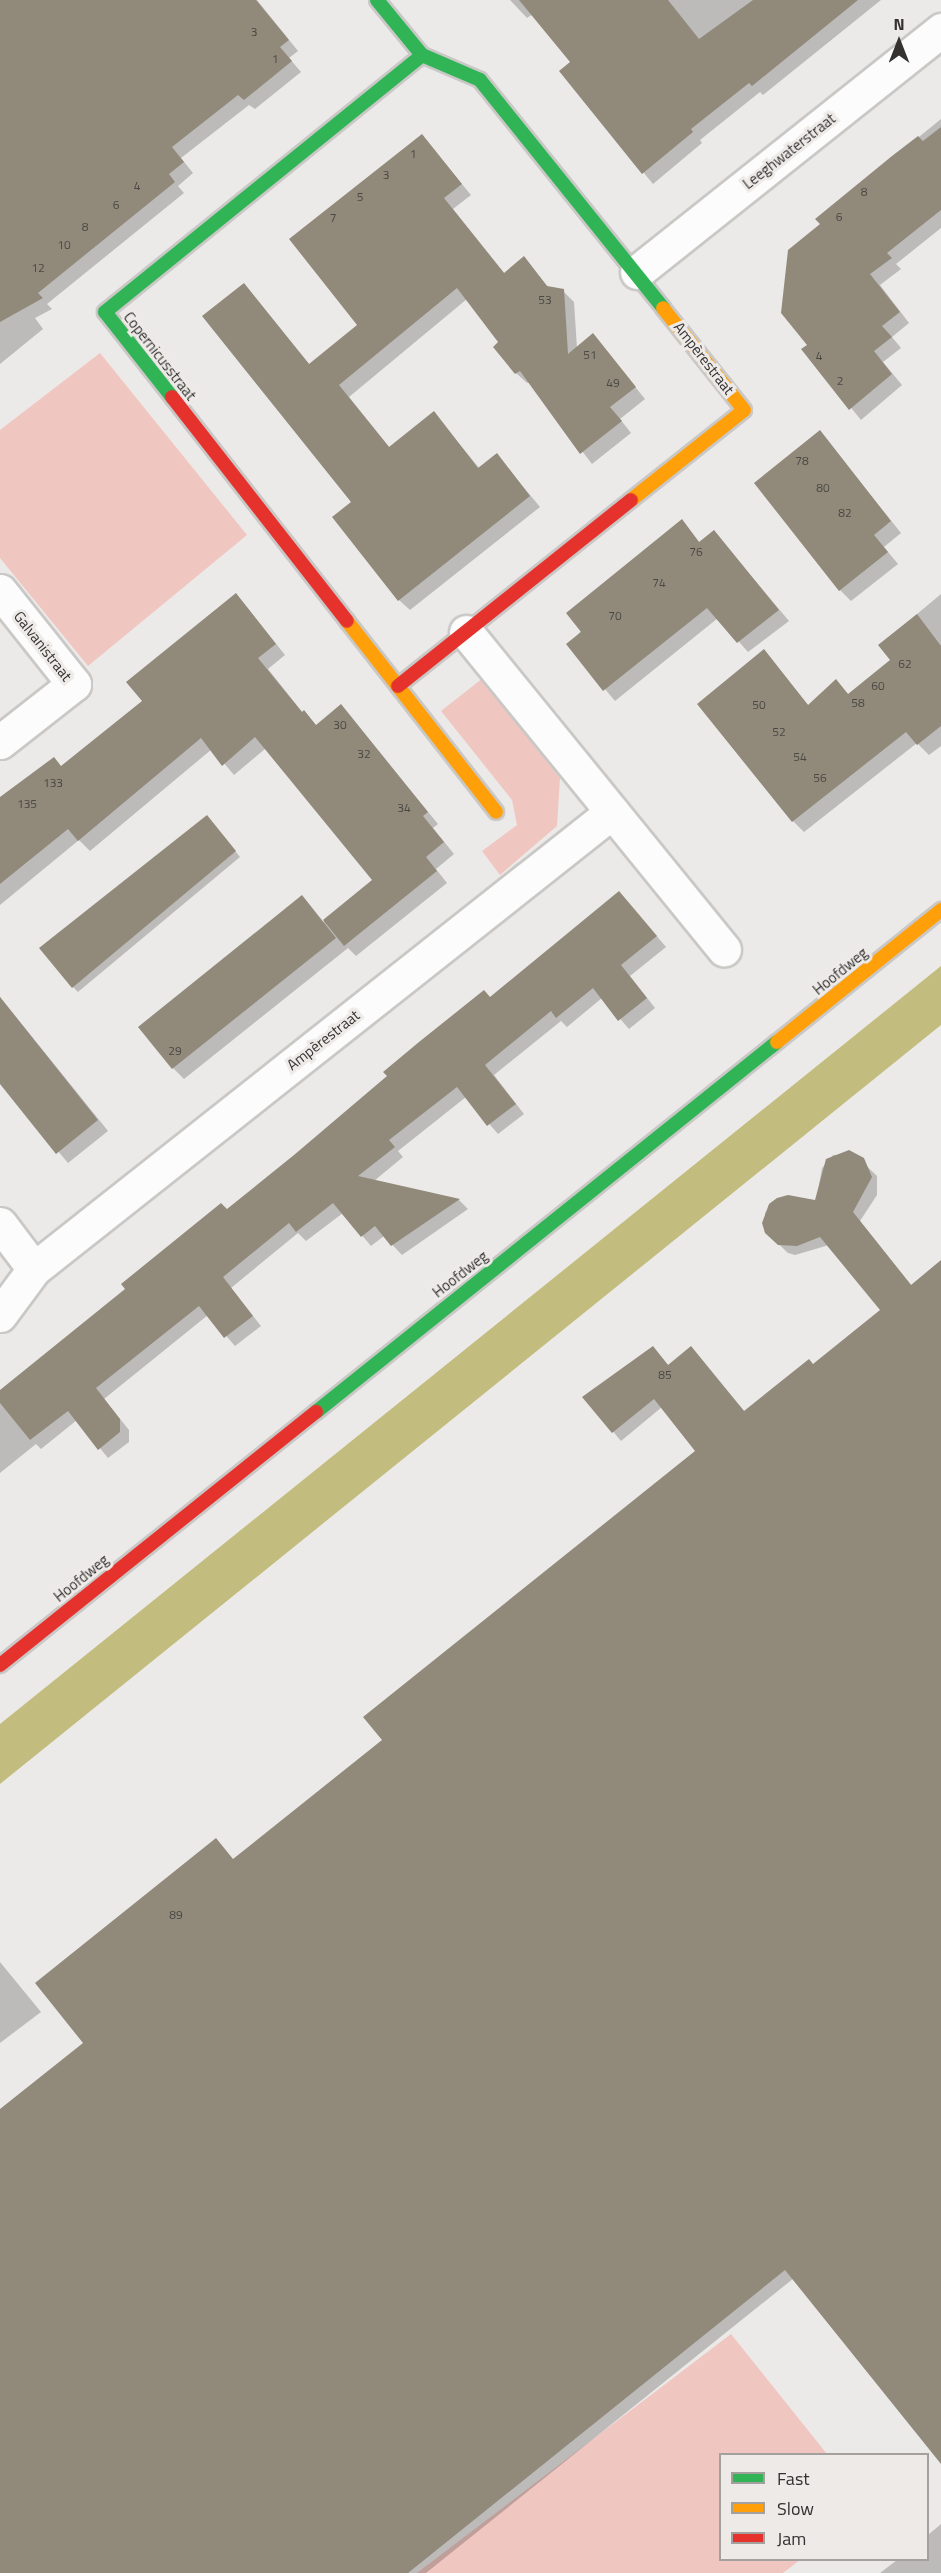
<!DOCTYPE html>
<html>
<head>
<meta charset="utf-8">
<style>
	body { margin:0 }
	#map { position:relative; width:941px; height:2573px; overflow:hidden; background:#eceae8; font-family:"Titillium Web",sans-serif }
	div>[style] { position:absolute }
	.green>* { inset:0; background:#f0c6c1 }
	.water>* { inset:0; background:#c2bd7e }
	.shadow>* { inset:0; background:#0003 }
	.building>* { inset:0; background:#918a7b }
	.roads { filter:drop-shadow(2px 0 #c9c8c6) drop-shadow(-2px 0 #c9c8c6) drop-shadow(0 2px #c9c8c6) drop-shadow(0 -2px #c9c8c6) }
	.street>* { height:33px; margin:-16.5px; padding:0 16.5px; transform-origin:16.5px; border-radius:16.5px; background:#fcfcfc }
	.fast>* { height:14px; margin:-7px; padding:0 7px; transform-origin:7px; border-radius:7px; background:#30b455 }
	.slow>* { height:14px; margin:-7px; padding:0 7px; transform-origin:7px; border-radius:7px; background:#ff9f0a }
	.jam>* { height:14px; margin:-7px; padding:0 7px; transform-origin:7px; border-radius:7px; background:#e5322d }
	span { translate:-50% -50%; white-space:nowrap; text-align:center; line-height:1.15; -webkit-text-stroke:6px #edeae7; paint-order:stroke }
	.number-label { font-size:12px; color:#4a4844 }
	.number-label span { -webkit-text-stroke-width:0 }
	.street-label { font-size:15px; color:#333231 }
	.legend { position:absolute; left:719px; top:2453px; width:210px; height:108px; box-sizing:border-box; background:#edeae7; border:2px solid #a3a09e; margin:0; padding:8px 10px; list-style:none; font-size:18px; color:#333231 }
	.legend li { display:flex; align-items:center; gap:12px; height:30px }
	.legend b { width:30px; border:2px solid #a3a09e }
	.north { position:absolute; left:869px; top:12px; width:60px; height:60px; -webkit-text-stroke:4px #edeae7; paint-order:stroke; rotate:0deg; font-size:16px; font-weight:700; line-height:24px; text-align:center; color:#333231 }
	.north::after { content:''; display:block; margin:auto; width:21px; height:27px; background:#333231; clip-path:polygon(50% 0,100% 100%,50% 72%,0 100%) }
</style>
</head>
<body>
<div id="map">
	<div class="green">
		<div style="clip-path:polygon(100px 353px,247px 535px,88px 666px,0 558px,0 430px)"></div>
		<div style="clip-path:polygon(483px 678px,560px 778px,557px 826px,500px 875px,482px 851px,517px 825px,512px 800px,441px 711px)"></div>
		<div style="clip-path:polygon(731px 2334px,827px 2454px,720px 2454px,720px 2560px,800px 2560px,783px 2573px,417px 2573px)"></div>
	</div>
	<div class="water">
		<div style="clip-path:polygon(941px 966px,941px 1025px,0 1784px,0 1724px)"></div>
	</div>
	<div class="shadow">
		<div style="clip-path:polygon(0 0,257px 0,298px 51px,289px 58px,301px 72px,255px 109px,249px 105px,181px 158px,193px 173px,178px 186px,184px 193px,47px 304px,52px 309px,35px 318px,43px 329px,0 364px)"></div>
		<div style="clip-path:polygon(510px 0,881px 0,763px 95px,760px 92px,700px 140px,702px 143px,653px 184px,561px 72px,572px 62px,533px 14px,527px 18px)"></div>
		<div style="clip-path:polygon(941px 119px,941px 228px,896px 264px,901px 269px,880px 285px,909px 323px,892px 337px,901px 348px,883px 362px,902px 385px,861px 420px,803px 349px,809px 345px,822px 224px,818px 219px)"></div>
		<div style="clip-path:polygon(422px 136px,471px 195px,453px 209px,505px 274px,524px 258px,549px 288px,563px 291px,574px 302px,577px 348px,593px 335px,645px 399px,620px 419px,631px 433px,592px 464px,529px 382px,527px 383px,516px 373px,500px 342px,467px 299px,349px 397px,390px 448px,434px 413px,480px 469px,497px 455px,540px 507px,410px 610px,399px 600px,244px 285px,310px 365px,359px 325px)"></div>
		<div style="clip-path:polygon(820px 432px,901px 533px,884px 547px,898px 564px,851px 601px,840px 590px)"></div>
		<div style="clip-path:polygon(682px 521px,700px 543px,714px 532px,789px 621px,748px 652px,718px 618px,615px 701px,568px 645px)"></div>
		<div style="clip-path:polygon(941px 594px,941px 746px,929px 755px,917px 743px,804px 832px,793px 821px,764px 651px,809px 706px,836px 682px,849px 695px,892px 661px,880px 645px)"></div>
		<div style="clip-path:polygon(246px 606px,285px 655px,268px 669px,303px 713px,317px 726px,341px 706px,438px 824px,433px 828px,454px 854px,436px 869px,447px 883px,356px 956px,348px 948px,184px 1079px,173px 1068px,302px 897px,323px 922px,374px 881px,266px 748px,234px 775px,212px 749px,90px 851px,79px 840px,0 905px,0 800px,61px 767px,144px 701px)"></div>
		<div style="clip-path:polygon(212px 822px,240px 857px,78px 992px,73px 987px)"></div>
		<div style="clip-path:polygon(629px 903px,666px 947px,630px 976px,655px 1008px,629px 1029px,602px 998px,567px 1027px,561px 1021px,494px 1075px,524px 1114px,498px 1134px,466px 1097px,398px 1151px,403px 1157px,374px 1181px,459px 1200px,468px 1209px,402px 1255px,384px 1236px,371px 1246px,343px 1213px,306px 1241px,298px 1233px,231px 1288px,261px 1326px,235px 1346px,208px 1315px,104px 1399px,129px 1430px,129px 1442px,108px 1458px,77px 1420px,41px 1449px,36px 1444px,0 1473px,0 1393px,491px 999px)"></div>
		<div style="clip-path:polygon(0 997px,108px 1131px,68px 1163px,0 1082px)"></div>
		<div style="clip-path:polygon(854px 1154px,877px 1176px,877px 1195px,860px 1221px,912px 1286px,941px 1262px,941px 2462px,794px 2278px,426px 2573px,0 2573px,0 2111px,85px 2043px,234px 1860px,384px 1741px,697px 1451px,662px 1407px,621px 1441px,585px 1398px,653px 1348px,669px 1366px,691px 1348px,745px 1412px,813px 1365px,882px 1310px,829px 1245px,795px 1255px,788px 1253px,766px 1232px,765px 1213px,778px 1199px,816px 1202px,822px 1168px,833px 1155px)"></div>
		<div style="clip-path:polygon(0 1962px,41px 2012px,0 2043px)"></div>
		<div style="clip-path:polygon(941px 2524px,941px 2573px,880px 2573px,897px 2560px,928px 2560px,928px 2535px)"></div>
	</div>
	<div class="building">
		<div style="clip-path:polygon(0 0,256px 0,289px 40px,280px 47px,292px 61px,244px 100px,238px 95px,172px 147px,184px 162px,169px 174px,175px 182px,38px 293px,43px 298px,0 322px)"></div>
		<div style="clip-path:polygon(519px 0,668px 0,699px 39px,753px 0,858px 0,752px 86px,749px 83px,691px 129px,693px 132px,642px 174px,559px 71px,570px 62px)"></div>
		<div style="clip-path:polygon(941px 127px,941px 210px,887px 253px,892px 258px,870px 274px,900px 312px,882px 326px,892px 337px,874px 351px,892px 374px,849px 410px,801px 349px,807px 345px,781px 313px,788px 250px,820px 224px,815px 219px,892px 156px,918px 136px,923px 141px)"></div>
		<div style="clip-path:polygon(422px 134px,462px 184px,444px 198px,504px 273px,524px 256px,547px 286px,564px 289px,568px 354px,593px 333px,636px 387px,610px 407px,622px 421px,580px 454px,520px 371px,515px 374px,493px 347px,498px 342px,457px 288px,339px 385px,389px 447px,434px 411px,478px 468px,497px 453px,530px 496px,398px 601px,332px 517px,351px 502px,202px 316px,244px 283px,309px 364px,357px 325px,289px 239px)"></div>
		<div style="clip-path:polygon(820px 430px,891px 521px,874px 535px,888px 552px,839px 591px,754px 483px)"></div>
		<div style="clip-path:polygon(682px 519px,699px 542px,714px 530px,779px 610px,737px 643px,707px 608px,603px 691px,566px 644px,581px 632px,566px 613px)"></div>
		<div style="clip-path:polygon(236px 593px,276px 644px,258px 658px,302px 712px,304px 710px,316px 725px,341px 704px,428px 812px,423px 816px,444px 842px,426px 857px,437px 871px,344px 946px,323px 920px,372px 880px,255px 737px,222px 766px,201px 738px,78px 841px,68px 829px,0 884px,0 797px,54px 757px,61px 766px,142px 701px,126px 682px)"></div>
		<div style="clip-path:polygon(917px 614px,941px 646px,941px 726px,917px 745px,906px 732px,792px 822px,697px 704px,764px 649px,808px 705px,836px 679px,848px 694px,890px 660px,878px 645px)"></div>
		<div style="clip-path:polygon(207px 815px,236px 851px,72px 988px,39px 948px)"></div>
		<div style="clip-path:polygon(619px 891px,657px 936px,621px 965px,647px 998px,618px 1021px,593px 988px,556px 1018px,551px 1011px,485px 1065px,516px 1104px,487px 1126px,457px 1087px,389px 1140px,395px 1147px,358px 1176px,460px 1199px,391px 1246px,375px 1226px,361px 1237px,333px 1203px,296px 1232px,289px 1223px,223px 1277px,253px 1316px,224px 1338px,199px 1306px,96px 1388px,120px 1419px,120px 1432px,98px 1450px,68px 1411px,30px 1440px,0 1403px,0 1390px,125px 1289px,121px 1284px,221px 1203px,227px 1209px,294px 1155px,387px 1076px,383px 1072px,419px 1042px,484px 990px,490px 997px)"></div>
		<div style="clip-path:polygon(302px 895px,336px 938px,172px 1069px,138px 1027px)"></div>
		<div style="clip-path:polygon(0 997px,98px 1120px,56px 1154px,0 1084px)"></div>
		<div style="clip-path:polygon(849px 1150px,864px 1158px,872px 1177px,853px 1212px,911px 1285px,941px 1260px,941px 2464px,785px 2270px,408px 2573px,0 2573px,0 2109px,83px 2043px,35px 1983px,216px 1838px,233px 1859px,382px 1740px,363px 1717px,695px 1451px,654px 1399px,612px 1433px,582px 1397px,653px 1346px,668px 1365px,691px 1346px,744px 1411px,809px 1359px,813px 1364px,880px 1310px,820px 1237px,797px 1246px,778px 1245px,765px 1233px,762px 1223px,769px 1204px,777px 1198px,788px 1195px,815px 1200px,826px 1159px)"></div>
	</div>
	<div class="roads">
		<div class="street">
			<div style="left:637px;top:272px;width:389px;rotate:-38.5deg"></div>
			<div style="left:0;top:591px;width:119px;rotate:51.5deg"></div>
			<div style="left:74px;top:684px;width:94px;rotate:141.9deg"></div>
			<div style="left:466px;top:632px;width:409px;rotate:50.9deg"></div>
			<div style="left:0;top:1224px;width:56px;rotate:52.9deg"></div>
			<div style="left:0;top:1315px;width:57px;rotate:-53.5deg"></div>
			<div style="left:34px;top:1269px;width:737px;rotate:-38.33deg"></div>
		</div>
		<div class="fast">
			<div style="left:377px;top:0;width:71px;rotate:50.7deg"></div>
			<div style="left:422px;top:55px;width:63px;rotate:23.3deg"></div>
			<div style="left:480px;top:80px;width:292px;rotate:51.2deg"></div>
			<div style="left:172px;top:397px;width:108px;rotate:-128.2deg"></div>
			<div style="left:105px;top:312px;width:408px;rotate:-39deg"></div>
			<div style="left:316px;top:1412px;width:591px;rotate:-38.75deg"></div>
		</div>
		<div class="slow">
			<div style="left:631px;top:500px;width:144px;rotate:-38.5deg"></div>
			<div style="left:744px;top:410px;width:130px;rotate:-128.5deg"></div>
			<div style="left:347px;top:621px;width:242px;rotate:52deg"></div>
			<div style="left:777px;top:1042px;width:211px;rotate:-38.8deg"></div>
		</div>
		<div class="jam">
			<div style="left:172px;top:397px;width:284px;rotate:52deg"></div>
			<div style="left:398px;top:686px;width:298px;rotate:-38.6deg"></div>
			<div style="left:0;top:1665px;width:405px;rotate:-38.7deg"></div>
		</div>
	</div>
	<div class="number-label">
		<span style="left:254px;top:32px">3</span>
		<span style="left:275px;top:59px">1</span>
		<span style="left:413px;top:154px">1</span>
		<span style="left:386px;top:175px">3</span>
		<span style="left:137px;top:186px">4</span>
		<span style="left:864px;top:192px">8</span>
		<span style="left:360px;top:197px">5</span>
		<span style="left:116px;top:205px">6</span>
		<span style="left:839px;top:217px">6</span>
		<span style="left:333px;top:218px">7</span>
		<span style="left:85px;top:227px">8</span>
		<span style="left:64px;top:245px">10</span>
		<span style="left:38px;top:268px">12</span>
		<span style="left:545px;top:300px">53</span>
		<span style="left:590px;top:355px">51</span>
		<span style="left:819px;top:356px">4</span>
		<span style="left:840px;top:381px">2</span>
		<span style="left:613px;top:383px">49</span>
		<span style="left:802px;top:461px">78</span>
		<span style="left:823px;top:488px">80</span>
		<span style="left:845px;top:513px">82</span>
		<span style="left:696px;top:552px">76</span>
		<span style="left:659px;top:583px">74</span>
		<span style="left:615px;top:616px">70</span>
		<span style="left:905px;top:664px">62</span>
		<span style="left:878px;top:686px">60</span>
		<span style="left:858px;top:703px">58</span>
		<span style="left:759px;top:705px">50</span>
		<span style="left:340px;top:725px">30</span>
		<span style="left:779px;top:732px">52</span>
		<span style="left:364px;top:754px">32</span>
		<span style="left:800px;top:757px">54</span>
		<span style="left:820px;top:778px">56</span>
		<span style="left:53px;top:783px">133</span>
		<span style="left:27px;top:804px">135</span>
		<span style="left:404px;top:808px">34</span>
		<span style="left:175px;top:1051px">29</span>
		<span style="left:665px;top:1375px">85</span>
		<span style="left:176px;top:1915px">89</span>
	</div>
	<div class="street-label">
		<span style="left:789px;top:151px;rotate:-38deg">Leeghwaterstraat</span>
		<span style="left:160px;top:356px;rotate:52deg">Copernicusstraat</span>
		<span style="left:704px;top:358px;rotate:52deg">Ampèrestraat</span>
		<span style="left:43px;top:646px;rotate:52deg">Galvanistraat</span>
		<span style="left:840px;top:971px;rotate:-39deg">Hoofdweg</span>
		<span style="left:323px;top:1040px;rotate:-38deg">Ampèrestraat</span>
		<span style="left:460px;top:1274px;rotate:-38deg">Hoofdweg</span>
		<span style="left:81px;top:1578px;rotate:-39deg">Hoofdweg</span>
	</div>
	<ul class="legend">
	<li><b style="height:8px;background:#30b455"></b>Fast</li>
	<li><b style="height:8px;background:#ff9f0a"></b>Slow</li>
	<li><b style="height:8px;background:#e5322d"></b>Jam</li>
	</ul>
	<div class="north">N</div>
</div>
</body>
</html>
